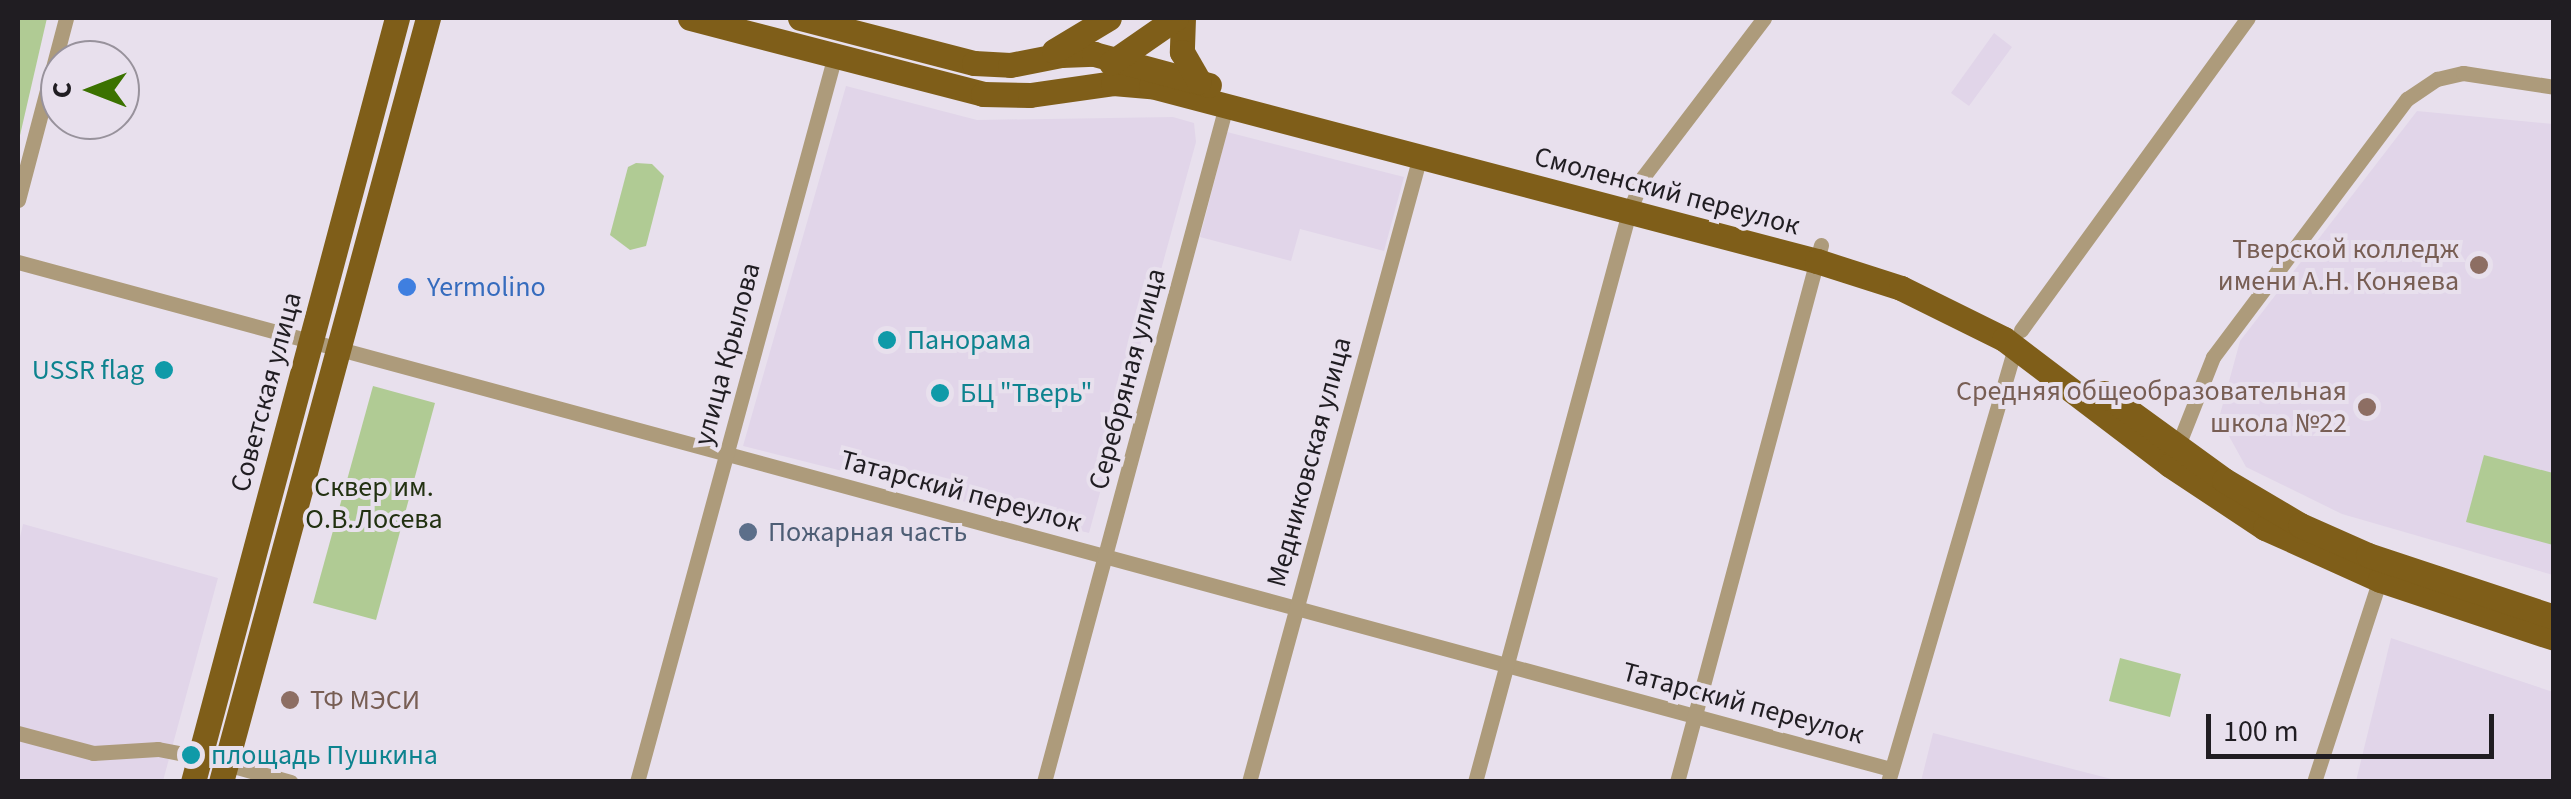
<!DOCTYPE html>
<html>
<head>
<meta charset="utf-8">
<style>
	body { margin:0 }
	#map { position:relative; width:2571px; height:799px; overflow:hidden; background:#e8e0ed; font-family:"Source Sans 3",sans-serif }
	div>[style] { position:absolute }
	.built>* { inset:0; background:#e1d5e9 }
	.green>* { inset:0; background:#b0cb94 }
	.street>* { height:15px; margin:-7.5px; padding:0 7.5px; transform-origin:7.5px; border-radius:7.5px; background:#ad9b7b }
	.primary>* { height:25px; margin:-12.5px; padding:0 12.5px; transform-origin:12.5px; border-radius:12.5px; background:#7f5e19 }
	.dots>* { width:28px; height:28px; translate:-50% -50%; box-sizing:border-box; border:5px solid #e8e0ed; border-radius:50% }
	span { translate:-50% -50%; white-space:nowrap; text-align:center; line-height:1.15; -webkit-text-stroke:8px #e8e0ed; paint-order:stroke }
	.street-label { font-size:28px; color:#201d22 }
	.education-label { font-size:28px; color:#785e54 }
	.right { translate:-100% -50%; text-align:right }
	.left { translate:0 -50%; text-align:left }
	.shop-label { font-size:28px; color:#366cbe }
	.culture-label { font-size:28px; color:#0d838f }
	.park-label { font-size:28px; color:#223111 }
	.service-label { font-size:28px; color:#4e5e75 }
	.frame { position:absolute; inset:0; border:20px solid #201d22; pointer-events:none }
	.north { position:absolute; left:40px; top:40px; width:100px; height:100px; box-sizing:border-box; background:#e8e0ed; border:2px solid #98929c; border-radius:50%; rotate:270deg; font-size:28px; font-weight:700; line-height:40px; text-align:center; color:#201d22 }
	.north::after { content:''; display:block; margin:auto; width:35px; height:45px; background:#3b7200; clip-path:polygon(50% 0,100% 100%,50% 72%,0 100%) }
	.scale { position:absolute; left:2206px; top:714px; width:288px; height:45px; box-sizing:border-box; border:5px solid #201d22; border-top:0; padding-left:12px; font-size:30px; line-height:35px; white-space:nowrap; color:#201d22; -webkit-text-stroke:8px #e8e0ed; paint-order:stroke }
</style>
</head>
<body>
<div id="map">
	<div class="built">
		<div style="clip-path:polygon(1994px 33px,2012px 47px,1969px 106px,1951px 93px)"></div>
		<div style="clip-path:polygon(846px 86px,977px 120px,1173px 117px,1194px 123px,1196px 142px,1089px 533px,743px 446px)"></div>
		<div style="clip-path:polygon(2417px 111px,2553px 124px,2553px 575px,2342px 514px,2246px 467px,2219px 418px,2240px 341px)"></div>
		<div style="clip-path:polygon(1227px 132px,1404px 177px,1384px 251px,1300px 229px,1291px 261px,1200px 237px)"></div>
		<div style="clip-path:polygon(23px 524px,218px 578px,163px 781px,18px 782px,18px 546px)"></div>
		<div style="clip-path:polygon(2391px 638px,2553px 692px,2553px 781px,2356px 781px)"></div>
		<div style="clip-path:polygon(1933px 733px,2119px 781px,1921px 781px)"></div>
	</div>
	<div class="green">
		<div style="clip-path:polygon(18px 18px,47px 18px,18px 144px)"></div>
		<div style="clip-path:polygon(636px 163px,652px 164px,664px 176px,646px 246px,630px 250px,610px 235px,628px 167px)"></div>
		<div style="clip-path:polygon(373px 386px,435px 403px,376px 620px,313px 603px)"></div>
		<div style="clip-path:polygon(2484px 455px,2553px 473px,2553px 545px,2466px 522px)"></div>
		<div style="clip-path:polygon(2120px 658px,2181px 674px,2170px 717px,2109px 701px)"></div>
	</div>
	<div class="street">
		<div style="left:18px;top:200px;width:188px;rotate:-75.2deg"></div>
		<div style="left:18px;top:262px;width:1940px;rotate:15.15deg"></div>
		<div style="left:2021px;top:330px;width:386px;rotate:-54deg"></div>
		<div style="left:2175px;top:453px;width:103px;rotate:-68.4deg"></div>
		<div style="left:2213px;top:357px;width:323px;rotate:-53.1deg"></div>
		<div style="left:2407px;top:99px;width:36px;rotate:-34deg"></div>
		<div style="left:2437px;top:79px;width:27px;rotate:-13deg"></div>
		<div style="left:2463px;top:73px;width:92px;rotate:8.7deg"></div>
		<div style="left:18px;top:733px;width:78px;rotate:14.9deg"></div>
		<div style="left:93px;top:753px;width:65px;rotate:-3.5deg"></div>
		<div style="left:158px;top:749px;width:43px;rotate:10.8deg"></div>
		<div style="left:226px;top:764px;width:67px;rotate:15.5deg"></div>
		<div style="left:637px;top:782px;width:753px;rotate:-74.76deg"></div>
		<div style="left:1044px;top:782px;width:700px;rotate:-74.93deg"></div>
		<div style="left:1249px;top:782px;width:649px;rotate:-74.72deg"></div>
		<div style="left:1475px;top:782px;width:590px;rotate:-74.88deg"></div>
		<div style="left:1629px;top:212px;width:38px;rotate:-68deg"></div>
		<div style="left:1643px;top:177px;width:200px;rotate:-52.7deg"></div>
		<div style="left:1677px;top:782px;width:556px;rotate:-74.99deg"></div>
		<div style="left:1888px;top:782px;width:453px;rotate:-73.7deg"></div>
		<div style="left:2314px;top:782px;width:217px;rotate:-72deg"></div>
	</div>
	<div class="primary">
		<div style="left:690px;top:18px;width:303px;rotate:14.5deg"></div>
		<div style="left:983px;top:94px;width:47px;rotate:1.2deg"></div>
		<div style="left:1030px;top:95px;width:84px;rotate:-8.2deg"></div>
		<div style="left:1113px;top:83px;width:38px;rotate:5deg"></div>
		<div style="left:1151px;top:86px;width:689px;rotate:14.72deg"></div>
		<div style="left:1817px;top:261px;width:88px;rotate:17.8deg"></div>
		<div style="left:1901px;top:288px;width:115px;rotate:26.3deg"></div>
		<div style="left:2004px;top:339px;width:208px;rotate:37.2deg"></div>
		<div style="left:2170px;top:465px;width:114px;rotate:33.6deg"></div>
		<div style="left:2265px;top:528px;width:126px;rotate:24.3deg"></div>
		<div style="left:2380px;top:580px;width:183px;rotate:18.4deg"></div>
		<div style="left:800px;top:18px;width:180px;rotate:14.5deg"></div>
		<div style="left:974px;top:63px;width:36px;rotate:3deg"></div>
		<div style="left:1010px;top:65px;width:52px;rotate:-11.1deg"></div>
		<div style="left:1061px;top:55px;width:33px;rotate:-2deg"></div>
		<div style="left:1094px;top:54px;width:119px;rotate:15.1deg"></div>
		<div style="left:1183px;top:18px;width:34px;rotate:92deg"></div>
		<div style="left:1182px;top:52px;width:34px;rotate:60deg"></div>
		<div style="left:1054px;top:51px;width:64px;rotate:-31deg"></div>
		<div style="left:1111px;top:63px;width:79px;rotate:-34.7deg"></div>
		<div style="left:2104px;top:393px;width:148px;rotate:35.9deg"></div>
		<div style="left:2224px;top:480px;width:88px;rotate:30.6deg"></div>
		<div style="left:2300px;top:525px;width:74px;rotate:23.8deg"></div>
		<div style="left:2368px;top:555px;width:196px;rotate:18.4deg"></div>
		<div style="left:193px;top:782px;width:791px;rotate:-75.05deg"></div>
		<div style="left:221px;top:782px;width:792px;rotate:-74.84deg"></div>
	</div>
	<div class="dots">
		<div style="left:2479px;top:265px;background:#8d6e63"></div>
		<div style="left:407px;top:287px;background:#3f7fe0"></div>
		<div style="left:887px;top:340px;background:#0f9aa8"></div>
		<div style="left:164px;top:370px;background:#0f9aa8"></div>
		<div style="left:940px;top:393px;background:#0f9aa8"></div>
		<div style="left:2367px;top:407px;background:#8d6e63"></div>
		<div style="left:748px;top:532px;background:#5c6f8a"></div>
		<div style="left:290px;top:700px;background:#8d6e63"></div>
		<div style="left:191px;top:755px;background:#0f9aa8"></div>
	</div>
	<div class="street-label">
		<span style="left:1667px;top:191px;rotate:15deg">Смоленский переулок</span>
		<span style="left:727px;top:354px;rotate:-75deg">улица Крылова</span>
		<span style="left:1127px;top:379px;rotate:-75deg">Серебряная улица</span>
		<span style="left:266px;top:392px;rotate:-75deg">Советская улица</span>
		<span style="left:1309px;top:462px;rotate:-75deg">Медниковская улица</span>
		<span style="left:961px;top:491px;rotate:15deg">Татарский переулок</span>
		<span style="left:1743px;top:703px;rotate:15deg">Татарский переулок</span>
	</div>
	<div class="education-label">
		<span class="right" style="left:2459px;top:265px">Тверской колледж<br>имени А.Н. Коняева</span>
		<span class="right" style="left:2347px;top:407px">Средняя общеобразовательная<br>школа №22</span>
		<span class="left" style="left:310px;top:700px">ТФ МЭСИ</span>
	</div>
	<div class="shop-label">
		<span class="left" style="left:427px;top:287px">Yermolino</span>
	</div>
	<div class="culture-label">
		<span class="left" style="left:907px;top:340px">Панорама</span>
		<span class="right" style="left:144px;top:370px">USSR flag</span>
		<span class="left" style="left:960px;top:393px">БЦ "Тверь"</span>
		<span class="left" style="left:211px;top:755px">площадь Пушкина</span>
	</div>
	<div class="park-label">
		<span style="left:374px;top:503px">Сквер им.<br>О.В.Лосева</span>
	</div>
	<div class="service-label">
		<span class="left" style="left:768px;top:532px">Пожарная часть</span>
	</div>
	<div class="frame"></div>
	<div class="north">С</div>
	<div class="scale">100 m</div>
</div>
</body>
</html>
